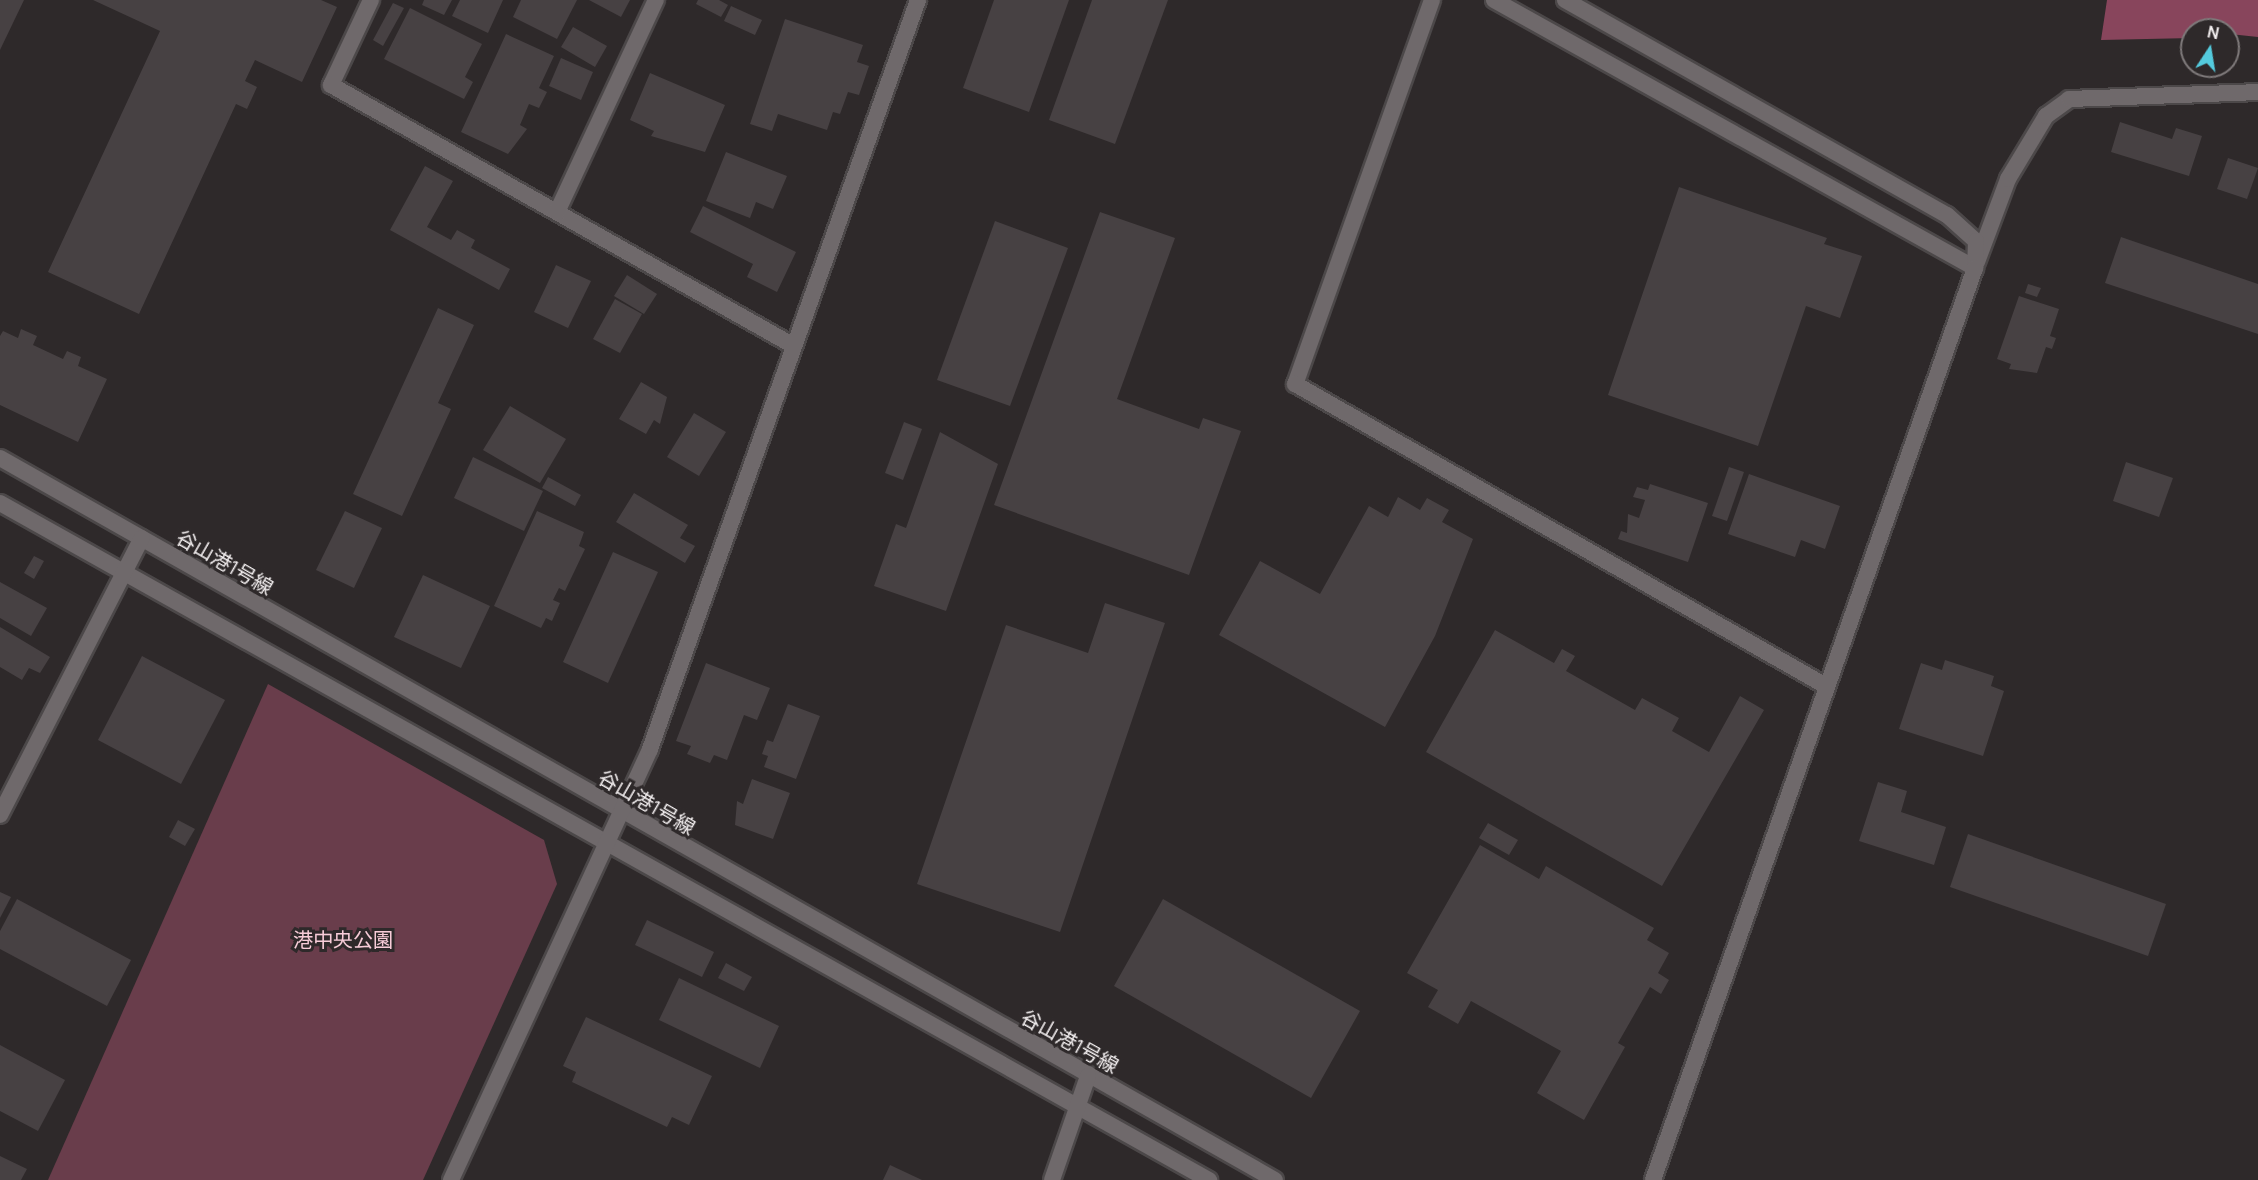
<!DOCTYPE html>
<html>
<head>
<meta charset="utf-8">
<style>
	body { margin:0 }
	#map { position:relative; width:2258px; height:1180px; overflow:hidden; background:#2e292a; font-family:Manrope,"Noto Sans JP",sans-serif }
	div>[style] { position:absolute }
	.green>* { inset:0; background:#693d4b }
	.water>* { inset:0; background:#88455c }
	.building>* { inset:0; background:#474143 }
	.roads { filter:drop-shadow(2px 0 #4c4849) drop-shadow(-2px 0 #4c4849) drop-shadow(0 2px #4c4849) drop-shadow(0 -2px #4c4849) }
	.minor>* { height:16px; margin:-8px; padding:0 8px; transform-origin:8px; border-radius:8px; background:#6f696b }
	.tertiary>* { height:16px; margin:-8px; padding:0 8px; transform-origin:8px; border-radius:8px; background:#6f696b }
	span { translate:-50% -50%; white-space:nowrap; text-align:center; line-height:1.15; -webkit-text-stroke:6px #2e292a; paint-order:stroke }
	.street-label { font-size:20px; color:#f5f1f2 }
	.park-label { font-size:20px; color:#f7ccd8 }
	.north { position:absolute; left:2180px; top:18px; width:60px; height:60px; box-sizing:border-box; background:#2e292a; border:2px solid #7e797a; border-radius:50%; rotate:12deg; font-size:16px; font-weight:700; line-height:24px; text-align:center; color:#f5f1f2 }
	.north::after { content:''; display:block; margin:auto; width:21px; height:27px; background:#54cadd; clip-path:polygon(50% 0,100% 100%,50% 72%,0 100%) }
</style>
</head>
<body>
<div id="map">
	<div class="green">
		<div style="clip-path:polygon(268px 684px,544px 840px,557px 884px,423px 1180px,48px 1180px)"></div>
	</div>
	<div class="water">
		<div style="clip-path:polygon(2107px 0,2258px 0,2258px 37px,2192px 30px,2192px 38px,2101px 40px)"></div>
	</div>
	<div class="building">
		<div style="clip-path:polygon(0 0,24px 0,0 50px)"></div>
		<div style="clip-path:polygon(93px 0,321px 0,337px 7px,302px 82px,255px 60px,245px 81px,257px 87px,247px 109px,236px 104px,139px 314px,48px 272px,160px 31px)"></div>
		<div style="clip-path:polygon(424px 0,452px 0,444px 15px,422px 5px)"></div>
		<div style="clip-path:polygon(460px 0,503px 0,488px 33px,452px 16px)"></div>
		<div style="clip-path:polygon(521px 0,577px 0,557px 39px,513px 17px)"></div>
		<div style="clip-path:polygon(589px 0,630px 0,621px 17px)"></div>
		<div style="clip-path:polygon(698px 0,719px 0,728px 5px,721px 17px,696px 4px)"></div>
		<div style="clip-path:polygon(994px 0,1069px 0,1029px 112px,963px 88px)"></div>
		<div style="clip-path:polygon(1092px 0,1168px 0,1115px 144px,1049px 120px)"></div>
		<div style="clip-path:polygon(393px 3px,404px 8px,383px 46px,373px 40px)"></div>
		<div style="clip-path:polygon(731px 6px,762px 20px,755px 35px,724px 21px)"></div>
		<div style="clip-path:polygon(410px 8px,482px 44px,465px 77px,473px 82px,464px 99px,384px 59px)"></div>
		<div style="clip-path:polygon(785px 19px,863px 45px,857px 62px,869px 66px,859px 95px,848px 92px,840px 114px,833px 112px,827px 130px,778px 114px,772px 131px,750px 124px)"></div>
		<div style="clip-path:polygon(573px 27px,607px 46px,595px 67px,561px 47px)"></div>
		<div style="clip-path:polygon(506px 34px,554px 56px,539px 88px,547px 92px,539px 108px,529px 104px,520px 125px,527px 129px,508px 154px,461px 132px)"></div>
		<div style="clip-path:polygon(561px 58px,593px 72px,581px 100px,549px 86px)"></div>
		<div style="clip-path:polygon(650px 73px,725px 105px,705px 152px,651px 136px,654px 131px,630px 120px)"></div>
		<div style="clip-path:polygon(2120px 122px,2172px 139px,2176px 128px,2202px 136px,2189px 176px,2111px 152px)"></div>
		<div style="clip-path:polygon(726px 152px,787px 176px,773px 209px,756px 202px,750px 218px,706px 201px)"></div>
		<div style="clip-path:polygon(2228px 158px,2258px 168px,2247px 199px,2217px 189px)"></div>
		<div style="clip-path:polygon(425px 166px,453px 181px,427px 227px,451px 240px,457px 230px,475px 240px,471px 248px,510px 269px,499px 290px,390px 230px)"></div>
		<div style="clip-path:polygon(1679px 187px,1827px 238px,1824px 244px,1862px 256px,1840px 318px,1806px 306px,1758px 446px,1608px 395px)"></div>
		<div style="clip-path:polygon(703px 206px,796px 252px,777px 292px,747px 277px,753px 264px,690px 232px)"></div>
		<div style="clip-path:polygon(1100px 212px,1175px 238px,1117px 399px,1199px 429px,1203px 418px,1241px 431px,1189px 575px,994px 505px)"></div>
		<div style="clip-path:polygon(995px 221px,1068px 248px,1010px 406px,937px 380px)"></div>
		<div style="clip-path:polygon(2121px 237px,2258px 284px,2258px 334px,2105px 283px)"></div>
		<div style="clip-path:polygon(556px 265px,591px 281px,568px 328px,534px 312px)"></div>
		<div style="clip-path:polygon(627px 275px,657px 294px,644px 314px,614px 296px)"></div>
		<div style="clip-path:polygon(2028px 284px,2041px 288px,2037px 297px,2025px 293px)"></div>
		<div style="clip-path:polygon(2019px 296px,2059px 309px,2050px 336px,2056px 338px,2052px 349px,2046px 347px,2037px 373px,2009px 369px,2011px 364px,1997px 359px)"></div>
		<div style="clip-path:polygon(615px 299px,642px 314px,620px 353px,593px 339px)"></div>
		<div style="clip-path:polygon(438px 308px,474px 325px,438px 403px,451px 409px,402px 516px,353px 494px)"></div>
		<div style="clip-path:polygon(21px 329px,37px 336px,33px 345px,63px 359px,67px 351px,81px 357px,78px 366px,107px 379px,78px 442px,0 405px,0 336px,3px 331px,18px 338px)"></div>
		<div style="clip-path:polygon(641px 382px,667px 397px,660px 424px,654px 420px,646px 434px,619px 419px)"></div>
		<div style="clip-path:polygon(510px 406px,566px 439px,540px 483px,483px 450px)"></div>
		<div style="clip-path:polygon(694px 413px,726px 432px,699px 476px,667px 457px)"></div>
		<div style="clip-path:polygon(904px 422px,922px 429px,903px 480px,885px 473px)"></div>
		<div style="clip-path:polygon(940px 432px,998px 464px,946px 611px,874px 586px,896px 524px,906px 528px)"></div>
		<div style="clip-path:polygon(473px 457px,543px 491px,524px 531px,454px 498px)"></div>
		<div style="clip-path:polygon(2126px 462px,2173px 478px,2159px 517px,2113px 501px)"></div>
		<div style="clip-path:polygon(1729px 467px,1744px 472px,1727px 521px,1712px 516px)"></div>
		<div style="clip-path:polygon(1749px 474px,1840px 506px,1825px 549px,1801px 540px,1795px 557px,1728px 534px)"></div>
		<div style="clip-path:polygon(548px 477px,581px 495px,575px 506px,542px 488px)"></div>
		<div style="clip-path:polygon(1650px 484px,1708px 503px,1688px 562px,1618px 539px,1621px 531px,1627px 533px,1628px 514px,1639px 518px,1645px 500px,1633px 497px,1637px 487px,1648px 490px)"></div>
		<div style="clip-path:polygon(634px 493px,688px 525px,680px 538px,695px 546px,685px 563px,616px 522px)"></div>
		<div style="clip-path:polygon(1398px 497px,1420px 510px,1427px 498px,1449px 510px,1442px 522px,1473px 539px,1435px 636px,1385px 727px,1219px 635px,1260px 561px,1320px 594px,1369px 506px,1388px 517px)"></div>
		<div style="clip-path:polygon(345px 511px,382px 528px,354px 588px,316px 570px)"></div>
		<div style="clip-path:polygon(537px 511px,584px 532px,579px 546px,585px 549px,565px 591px,559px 588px,553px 600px,560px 603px,552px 621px,546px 618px,541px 628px,494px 606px)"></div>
		<div style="clip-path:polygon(613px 552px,658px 572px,608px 683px,563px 662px)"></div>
		<div style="clip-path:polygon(34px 556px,44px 561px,34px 579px,24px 573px)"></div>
		<div style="clip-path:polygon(423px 575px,490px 606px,461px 668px,394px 637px)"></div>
		<div style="clip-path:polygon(0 582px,47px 608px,31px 636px,0 618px)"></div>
		<div style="clip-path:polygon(1105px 603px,1165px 623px,1060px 932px,917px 884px,1006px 625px,1088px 653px)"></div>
		<div style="clip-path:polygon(0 627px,50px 657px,40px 673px,29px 668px,22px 680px,0 667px)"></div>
		<div style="clip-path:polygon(1495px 630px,1554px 663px,1562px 649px,1575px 656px,1566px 671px,1635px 710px,1642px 698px,1679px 718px,1672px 731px,1709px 752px,1740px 696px,1764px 710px,1662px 886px,1426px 752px)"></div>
		<div style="clip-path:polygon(142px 656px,225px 700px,181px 784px,98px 740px)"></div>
		<div style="clip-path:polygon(1945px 660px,1994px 676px,1991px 686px,2004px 691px,1983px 756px,1899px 729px,1921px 663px,1942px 670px)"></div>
		<div style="clip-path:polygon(706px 663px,770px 688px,757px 720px,744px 715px,727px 760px,714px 755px,710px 763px,687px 754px,691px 746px,676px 741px)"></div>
		<div style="clip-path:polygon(788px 704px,820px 716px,796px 779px,764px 767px,768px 756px,762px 754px,767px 740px,773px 742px)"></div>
		<div style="clip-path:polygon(752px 779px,790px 793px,773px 839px,735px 825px,737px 801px,743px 804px)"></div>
		<div style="clip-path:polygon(1878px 782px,1907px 791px,1901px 812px,1946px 827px,1934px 865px,1859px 841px)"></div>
		<div style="clip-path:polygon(178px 820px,195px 829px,185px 846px,169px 837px)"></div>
		<div style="clip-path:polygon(1488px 823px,1518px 840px,1509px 855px,1479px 838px)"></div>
		<div style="clip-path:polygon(1968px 834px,2166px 904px,2148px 956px,1950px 887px)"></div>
		<div style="clip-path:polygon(1480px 845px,1539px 879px,1546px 866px,1654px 928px,1647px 940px,1669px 953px,1658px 973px,1669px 980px,1661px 994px,1650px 987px,1618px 1043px,1625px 1047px,1584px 1120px,1537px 1093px,1561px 1051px,1471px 1001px,1458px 1024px,1428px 1007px,1438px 990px,1407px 973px)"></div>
		<div style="clip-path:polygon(0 892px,11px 897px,0 918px)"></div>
		<div style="clip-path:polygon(17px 899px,131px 960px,107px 1006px,0 949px,0 931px)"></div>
		<div style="clip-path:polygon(1163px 899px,1360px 1011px,1311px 1098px,1114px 986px)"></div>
		<div style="clip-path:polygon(647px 920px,714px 952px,702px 977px,635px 945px)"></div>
		<div style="clip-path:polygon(726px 963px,752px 977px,744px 991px,718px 978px)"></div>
		<div style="clip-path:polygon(679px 978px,779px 1026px,760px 1068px,659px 1020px)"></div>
		<div style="clip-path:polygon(586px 1017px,712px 1076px,689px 1125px,672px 1117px,667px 1127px,572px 1082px,576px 1072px,563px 1066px)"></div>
		<div style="clip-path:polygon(0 1045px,65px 1080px,38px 1131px,0 1111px)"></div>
		<div style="clip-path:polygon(0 1156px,27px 1169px,21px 1180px,0 1180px)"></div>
		<div style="clip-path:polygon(890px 1165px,922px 1180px,883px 1180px)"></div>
	</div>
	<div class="roads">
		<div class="minor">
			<div style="left:371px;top:0;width:94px;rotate:115.2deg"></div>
			<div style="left:331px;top:85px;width:531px;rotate:29.41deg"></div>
			<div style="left:1432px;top:0;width:408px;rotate:109.6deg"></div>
			<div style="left:1295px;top:384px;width:611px;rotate:29.63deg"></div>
			<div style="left:557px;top:212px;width:234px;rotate:-65deg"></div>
			<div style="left:1977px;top:262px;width:89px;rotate:-69.5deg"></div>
			<div style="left:2008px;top:179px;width:74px;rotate:-58.9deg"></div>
			<div style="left:2046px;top:116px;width:29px;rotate:-36deg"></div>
			<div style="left:2069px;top:99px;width:189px;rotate:-2.1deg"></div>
		</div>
		<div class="tertiary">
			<div style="left:1494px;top:0;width:551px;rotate:29.13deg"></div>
			<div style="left:1565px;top:0;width:438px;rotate:29.4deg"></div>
			<div style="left:1947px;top:215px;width:39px;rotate:42deg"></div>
			<div style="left:1976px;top:241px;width:27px;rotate:92deg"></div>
			<div style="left:1975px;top:268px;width:967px;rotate:109.45deg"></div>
			<div style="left:0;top:458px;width:1465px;rotate:29.52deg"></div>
			<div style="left:0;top:503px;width:1386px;rotate:29.25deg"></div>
			<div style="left:0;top:815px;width:311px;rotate:-62.9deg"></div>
			<div style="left:451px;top:1180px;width:475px;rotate:-65.2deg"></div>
			<div style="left:650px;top:749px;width:796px;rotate:-70.31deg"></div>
			<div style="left:1052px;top:1180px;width:110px;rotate:-70.9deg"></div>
		</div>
	</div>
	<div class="street-label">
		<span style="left:225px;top:562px;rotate:30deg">谷山港1号線</span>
		<span style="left:647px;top:802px;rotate:30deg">谷山港1号線</span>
		<span style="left:1070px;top:1041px;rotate:29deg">谷山港1号線</span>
	</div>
	<div class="park-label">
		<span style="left:343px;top:939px">港中央公園</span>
	</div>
	<div class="north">N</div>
</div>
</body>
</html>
